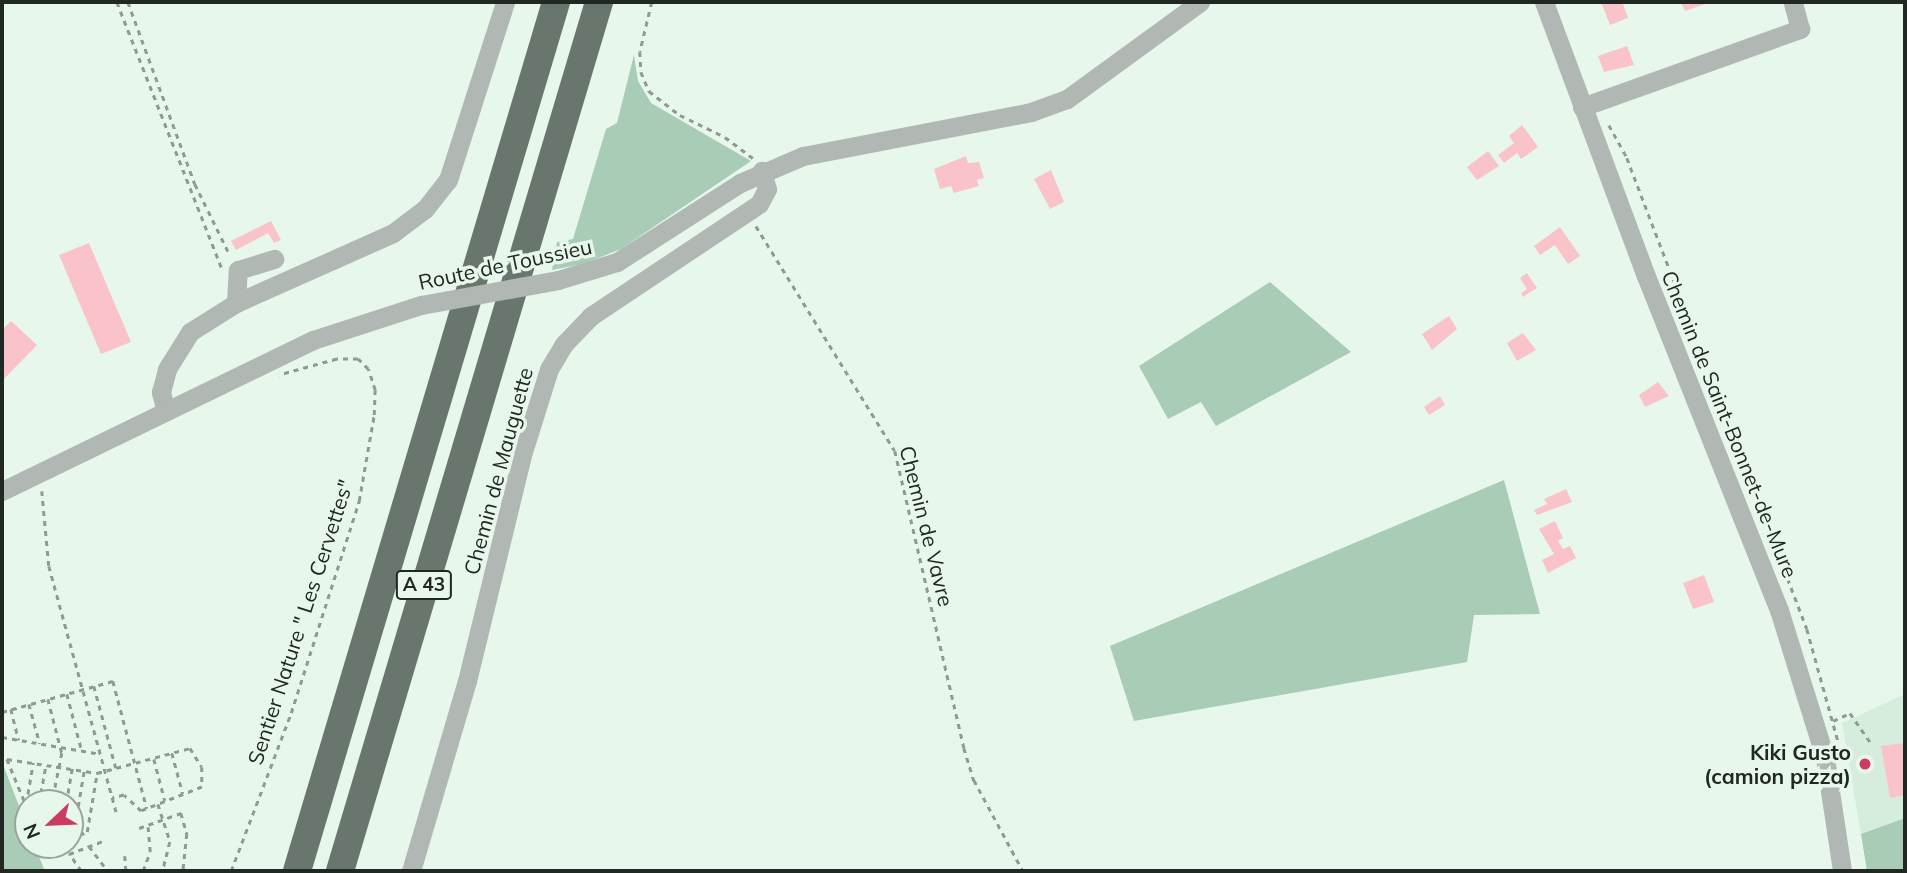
<!DOCTYPE html>
<html>
<head>
<meta charset="utf-8">
<style>
	body { margin:0 }
	#map { position:relative; width:1907px; height:873px; overflow:hidden; background:#e7f7ec; font-family:Mulish,sans-serif }
	div>[style] { position:absolute }
	.built>* { inset:0; background:#d6edde }
	.green>* { inset:0; background:#a8ccb5 }
	.building>* { inset:0; background:#fac3ca }
	.path>* { height:2.5px; margin-top:-1.25px; transform-origin:0; background:repeating-linear-gradient(90deg,#8f9a92 0 5px,transparent 0 10px) }
	.minor>* { height:19px; margin:-9.5px; padding:0 9.5px; transform-origin:9.5px; border-radius:9.5px; background:#b1b8b4 }
	.highway>* { height:28px; margin:-14px; padding:0 14px; transform-origin:14px; border-radius:14px; background:#68766d }
	.minor-bridge>* { height:19px; margin:-9.5px; padding:0 9.5px; transform-origin:9.5px; border-radius:9.5px; background:#b1b8b4 }
	.dots>* { width:19px; height:19px; translate:-50% -50%; box-sizing:border-box; border:4px solid #e7f7ec; border-radius:50% }
	span { translate:-50% -50%; white-space:nowrap; text-align:center; line-height:1.15; -webkit-text-stroke:7px #e7f7ec; paint-order:stroke }
	.shield-label span { padding:2px 5px; background:#e7f7ec; border:2px solid; border-radius:5px; -webkit-text-stroke-width:0 }
	.shield-label { font-size:19px; color:#212723; font-weight:700 }
	.street-label { font-size:21px; color:#212723 }
	.poi-label { font-size:21px; color:#212723; font-weight:700 }
	.right { translate:-100% -50%; text-align:right }
	.frame { position:absolute; inset:0; border:4px solid #212723; pointer-events:none }
	.north { position:absolute; left:14px; top:789px; width:70px; height:70px; box-sizing:border-box; background:#e7f7ec; border:2px solid #98a49c; border-radius:50%; rotate:247deg; font-size:19px; font-weight:700; line-height:28px; text-align:center; color:#212723 }
	.north::after { content:''; display:block; margin:auto; width:24px; height:32px; background:#cb3c60; clip-path:polygon(50% 0,100% 100%,50% 72%,0 100%) }
</style>
</head>
<body>
<div id="map">
	<div class="built">
		<div style="clip-path:polygon(1905px 694px,1905px 818px,1861px 834px,1842px 723px)"></div>
	</div>
	<div class="green">
		<div style="clip-path:polygon(634px 55px,638px 81px,651px 103px,751px 161px,621px 249px,583px 264px,552px 270px,557px 242px,573px 239px,606px 129px,617px 123px)"></div>
		<div style="clip-path:polygon(1270px 282px,1351px 352px,1216px 426px,1201px 402px,1168px 419px,1139px 366px)"></div>
		<div style="clip-path:polygon(1504px 480px,1540px 614px,1474px 615px,1467px 662px,1134px 721px,1110px 646px)"></div>
		<div style="clip-path:polygon(2px 762px,28px 829px,28px 845px,34px 845px,45px 871px,2px 871px)"></div>
		<div style="clip-path:polygon(1905px 818px,1905px 871px,1867px 871px,1861px 834px)"></div>
	</div>
	<div class="building">
		<div style="clip-path:polygon(1601px 2px,1629px 2px,1623px 4px,1628px 18px,1610px 25px)"></div>
		<div style="clip-path:polygon(1681px 2px,1711px 2px,1685px 11px)"></div>
		<div style="clip-path:polygon(1627px 46px,1634px 65px,1604px 72px,1598px 56px)"></div>
		<div style="clip-path:polygon(1522px 125px,1538px 147px,1521px 159px,1517px 153px,1504px 163px,1498px 155px,1514px 143px,1509px 136px)"></div>
		<div style="clip-path:polygon(1488px 151px,1499px 166px,1477px 180px,1467px 167px)"></div>
		<div style="clip-path:polygon(966px 156px,968px 163px,979px 162px,984px 178px,977px 180px,979px 186px,954px 193px,951px 186px,940px 189px,934px 169px)"></div>
		<div style="clip-path:polygon(1051px 170px,1064px 202px,1050px 209px,1034px 179px)"></div>
		<div style="clip-path:polygon(271px 221px,281px 240px,274px 243px,268px 233px,236px 250px,231px 241px)"></div>
		<div style="clip-path:polygon(1560px 227px,1580px 256px,1568px 264px,1555px 245px,1540px 255px,1534px 246px)"></div>
		<div style="clip-path:polygon(89px 243px,131px 342px,101px 354px,59px 255px)"></div>
		<div style="clip-path:polygon(1527px 273px,1537px 288px,1523px 297px,1521px 293px,1527px 289px,1520px 278px)"></div>
		<div style="clip-path:polygon(1449px 316px,1457px 329px,1432px 350px,1422px 334px)"></div>
		<div style="clip-path:polygon(11px 321px,37px 345px,2px 381px,2px 330px)"></div>
		<div style="clip-path:polygon(1523px 333px,1536px 350px,1517px 361px,1507px 343px)"></div>
		<div style="clip-path:polygon(1658px 382px,1669px 396px,1645px 407px,1639px 395px)"></div>
		<div style="clip-path:polygon(1440px 396px,1445px 405px,1429px 415px,1424px 407px)"></div>
		<div style="clip-path:polygon(1566px 489px,1572px 502px,1537px 515px,1534px 510px,1547px 504px,1544px 499px)"></div>
		<div style="clip-path:polygon(1555px 521px,1563px 538px,1558px 541px,1563px 549px,1570px 546px,1576px 558px,1548px 573px,1542px 560px,1554px 554px,1539px 529px)"></div>
		<div style="clip-path:polygon(1704px 575px,1714px 602px,1693px 609px,1683px 583px)"></div>
		<div style="clip-path:polygon(1905px 743px,1905px 795px,1890px 798px,1881px 746px)"></div>
	</div>
	<div class="path">
		<div style="left:117px;top:2px;width:287px;rotate:68.5deg"></div>
		<div style="left:128px;top:2px;width:194px;rotate:69.8deg"></div>
		<div style="left:195px;top:184px;width:79px;rotate:63.8deg"></div>
		<div style="left:652px;top:2px;width:51px;rotate:103.5deg"></div>
		<div style="left:640px;top:52px;width:20px;rotate:87deg"></div>
		<div style="left:641px;top:72px;width:21px;rotate:67deg"></div>
		<div style="left:649px;top:91px;width:39px;rotate:38deg"></div>
		<div style="left:680px;top:115px;width:50px;rotate:26.1deg"></div>
		<div style="left:725px;top:137px;width:35px;rotate:37deg"></div>
		<div style="left:1609px;top:125px;width:38px;rotate:61deg"></div>
		<div style="left:1627px;top:158px;width:504px;rotate:69.08deg"></div>
		<div style="left:1807px;top:629px;width:119px;rotate:74.5deg"></div>
		<div style="left:756px;top:226px;width:264px;rotate:58.3deg"></div>
		<div style="left:895px;top:451px;width:305px;rotate:76.9deg"></div>
		<div style="left:964px;top:748px;width:34px;rotate:73deg"></div>
		<div style="left:974px;top:780px;width:103px;rotate:61.7deg"></div>
		<div style="left:42px;top:491px;width:75px;rotate:84.7deg"></div>
		<div style="left:49px;top:566px;width:258px;rotate:74.7deg"></div>
		<div style="left:94px;top:686px;width:85px;rotate:75deg"></div>
		<div style="left:67px;top:694px;width:59px;rotate:75.3deg"></div>
		<div style="left:48px;top:699px;width:56px;rotate:75.5deg"></div>
		<div style="left:62px;top:753px;width:51px;rotate:101.3deg"></div>
		<div style="left:29px;top:704px;width:41px;rotate:74.6deg"></div>
		<div style="left:11px;top:709px;width:32px;rotate:76deg"></div>
		<div style="left:2px;top:712px;width:115px;rotate:-15.6deg"></div>
		<div style="left:113px;top:681px;width:132px;rotate:75.1deg"></div>
		<div style="left:1833px;top:721px;width:19px;rotate:-25deg"></div>
		<div style="left:1850px;top:713px;width:35px;rotate:55deg"></div>
		<div style="left:2px;top:737px;width:99px;rotate:9.8deg"></div>
		<div style="left:172px;top:753px;width:42px;rotate:75deg"></div>
		<div style="left:7px;top:759px;width:91px;rotate:8.8deg"></div>
		<div style="left:97px;top:773px;width:96px;rotate:-15deg"></div>
		<div style="left:190px;top:748px;width:22px;rotate:58deg"></div>
		<div style="left:202px;top:767px;width:20px;rotate:90deg"></div>
		<div style="left:202px;top:787px;width:66px;rotate:158.5deg"></div>
		<div style="left:141px;top:811px;width:23px;rotate:-137deg"></div>
		<div style="left:124px;top:795px;width:12px;rotate:166deg"></div>
		<div style="left:7px;top:759px;width:55px;rotate:67.6deg"></div>
		<div style="left:154px;top:759px;width:43px;rotate:75.3deg"></div>
		<div style="left:39px;top:803px;width:39px;rotate:-80deg"></div>
		<div style="left:66px;top:803px;width:35px;rotate:-80deg"></div>
		<div style="left:26px;top:804px;width:42px;rotate:-80.3deg"></div>
		<div style="left:158px;top:804px;width:40px;rotate:72deg"></div>
		<div style="left:170px;top:842px;width:30px;rotate:104deg"></div>
		<div style="left:139px;top:828px;width:45px;rotate:-19.7deg"></div>
		<div style="left:181px;top:813px;width:22px;rotate:74deg"></div>
		<div style="left:187px;top:834px;width:37px;rotate:96deg"></div>
		<div style="left:73px;top:836px;width:66px;rotate:-80.4deg"></div>
		<div style="left:70px;top:838px;width:18px;rotate:-19deg"></div>
		<div style="left:87px;top:832px;width:60px;rotate:-80.4deg"></div>
		<div style="left:43px;top:845px;width:6px"></div>
		<div style="left:89px;top:846px;width:31px;rotate:53deg"></div>
		<div style="left:125px;top:856px;width:15px;rotate:86deg"></div>
		<div style="left:81px;top:871px;width:21px;rotate:-125deg"></div>
		<div style="left:69px;top:854px;width:40px;rotate:-21deg"></div>
		<div style="left:143px;top:871px;width:20px;rotate:-70deg"></div>
		<div style="left:150px;top:852px;width:25px;rotate:-95deg"></div>
		<div style="left:231px;top:871px;width:169px;rotate:-69.2deg"></div>
		<div style="left:291px;top:713px;width:223px;rotate:-72.2deg"></div>
		<div style="left:359px;top:501px;width:87px;rotate:-80.1deg"></div>
		<div style="left:374px;top:415px;width:25px;rotate:-88deg"></div>
		<div style="left:375px;top:390px;width:22px;rotate:-108deg"></div>
		<div style="left:368px;top:369px;width:14px;rotate:-135deg"></div>
		<div style="left:358px;top:359px;width:21px;rotate:180deg"></div>
		<div style="left:337px;top:359px;width:60px;rotate:164.6deg"></div>
	</div>
	<div class="minor">
		<div style="left:1544px;top:2px;width:292px;rotate:69.6deg"></div>
		<div style="left:1646px;top:276px;width:360px;rotate:68.3deg"></div>
		<div style="left:1779px;top:610px;width:155px;rotate:72.7deg"></div>
		<div style="left:1825px;top:758px;width:114px;rotate:81.4deg"></div>
		<div style="left:1582px;top:107px;width:232px;rotate:-19.7deg"></div>
		<div style="left:1800px;top:29px;width:28px;rotate:-105deg"></div>
		<div style="left:558px;top:280px;width:62px;rotate:-17deg"></div>
		<div style="left:617px;top:262px;width:146px;rotate:-32.7deg"></div>
		<div style="left:740px;top:183px;width:69px;rotate:-23.2deg"></div>
		<div style="left:803px;top:156px;width:232px;rotate:-10.9deg"></div>
		<div style="left:1031px;top:112px;width:38px;rotate:-20deg"></div>
		<div style="left:1067px;top:99px;width:165px;rotate:-36.1deg"></div>
		<div style="left:236px;top:303px;width:33px;rotate:-87deg"></div>
		<div style="left:238px;top:270px;width:38px;rotate:-17deg"></div>
		<div style="left:166px;top:411px;width:20px;rotate:-105deg"></div>
		<div style="left:161px;top:392px;width:24px;rotate:-75deg"></div>
		<div style="left:167px;top:369px;width:44px;rotate:-58.1deg"></div>
		<div style="left:190px;top:332px;width:54px;rotate:-32.2deg"></div>
		<div style="left:236px;top:303px;width:172px;rotate:-24deg"></div>
		<div style="left:393px;top:233px;width:40px;rotate:-37deg"></div>
		<div style="left:425px;top:209px;width:37px;rotate:-52deg"></div>
		<div style="left:448px;top:180px;width:187px;rotate:-72.2deg"></div>
		<div style="left:2px;top:491px;width:346px;rotate:-25.9deg"></div>
		<div style="left:313px;top:340px;width:114px;rotate:-18deg"></div>
		<div style="left:411px;top:871px;width:198px;rotate:-73.6deg"></div>
		<div style="left:467px;top:681px;width:236px;rotate:-76.3deg"></div>
		<div style="left:523px;top:452px;width:87px;rotate:-72.6deg"></div>
		<div style="left:549px;top:369px;width:29px;rotate:-59deg"></div>
		<div style="left:564px;top:344px;width:39px;rotate:-46deg"></div>
		<div style="left:591px;top:316px;width:202px;rotate:-33.7deg"></div>
		<div style="left:759px;top:204px;width:17px;rotate:-62deg"></div>
		<div style="left:767px;top:189px;width:19px;rotate:-106deg"></div>
	</div>
	<div class="highway">
		<div style="left:297px;top:871px;width:907px;rotate:-73.4deg"></div>
		<div style="left:340px;top:871px;width:907px;rotate:-73.4deg"></div>
	</div>
	<div class="minor-bridge">
		<div style="left:421px;top:305px;width:139px;rotate:-10.3deg"></div>
	</div>
	<div class="dots">
		<div style="left:1865px;top:764px;background:#cb3c60"></div>
	</div>
	<div class="shield-label">
		<span style="left:424px;top:585px">A 43</span>
	</div>
	<div class="street-label">
		<span style="left:505px;top:264px;rotate:-12deg">Route de Toussieu</span>
		<span style="left:1730px;top:424px;rotate:68deg">Chemin de Saint-Bonnet-de-Mure</span>
		<span style="left:498px;top:471px;rotate:-75deg">Chemin de Mauguette</span>
		<span style="left:927px;top:526px;rotate:76deg">Chemin de Vavre</span>
		<span style="left:300px;top:622px;rotate:-72deg">Sentier Nature " Les Cervettes"</span>
	</div>
	<div class="poi-label">
		<span class="right" style="left:1851px;top:764px">Kiki Gusto<br>(camion pizza)</span>
	</div>
	<div class="frame"></div>
	<div class="north">N</div>
</div>
</body>
</html>
